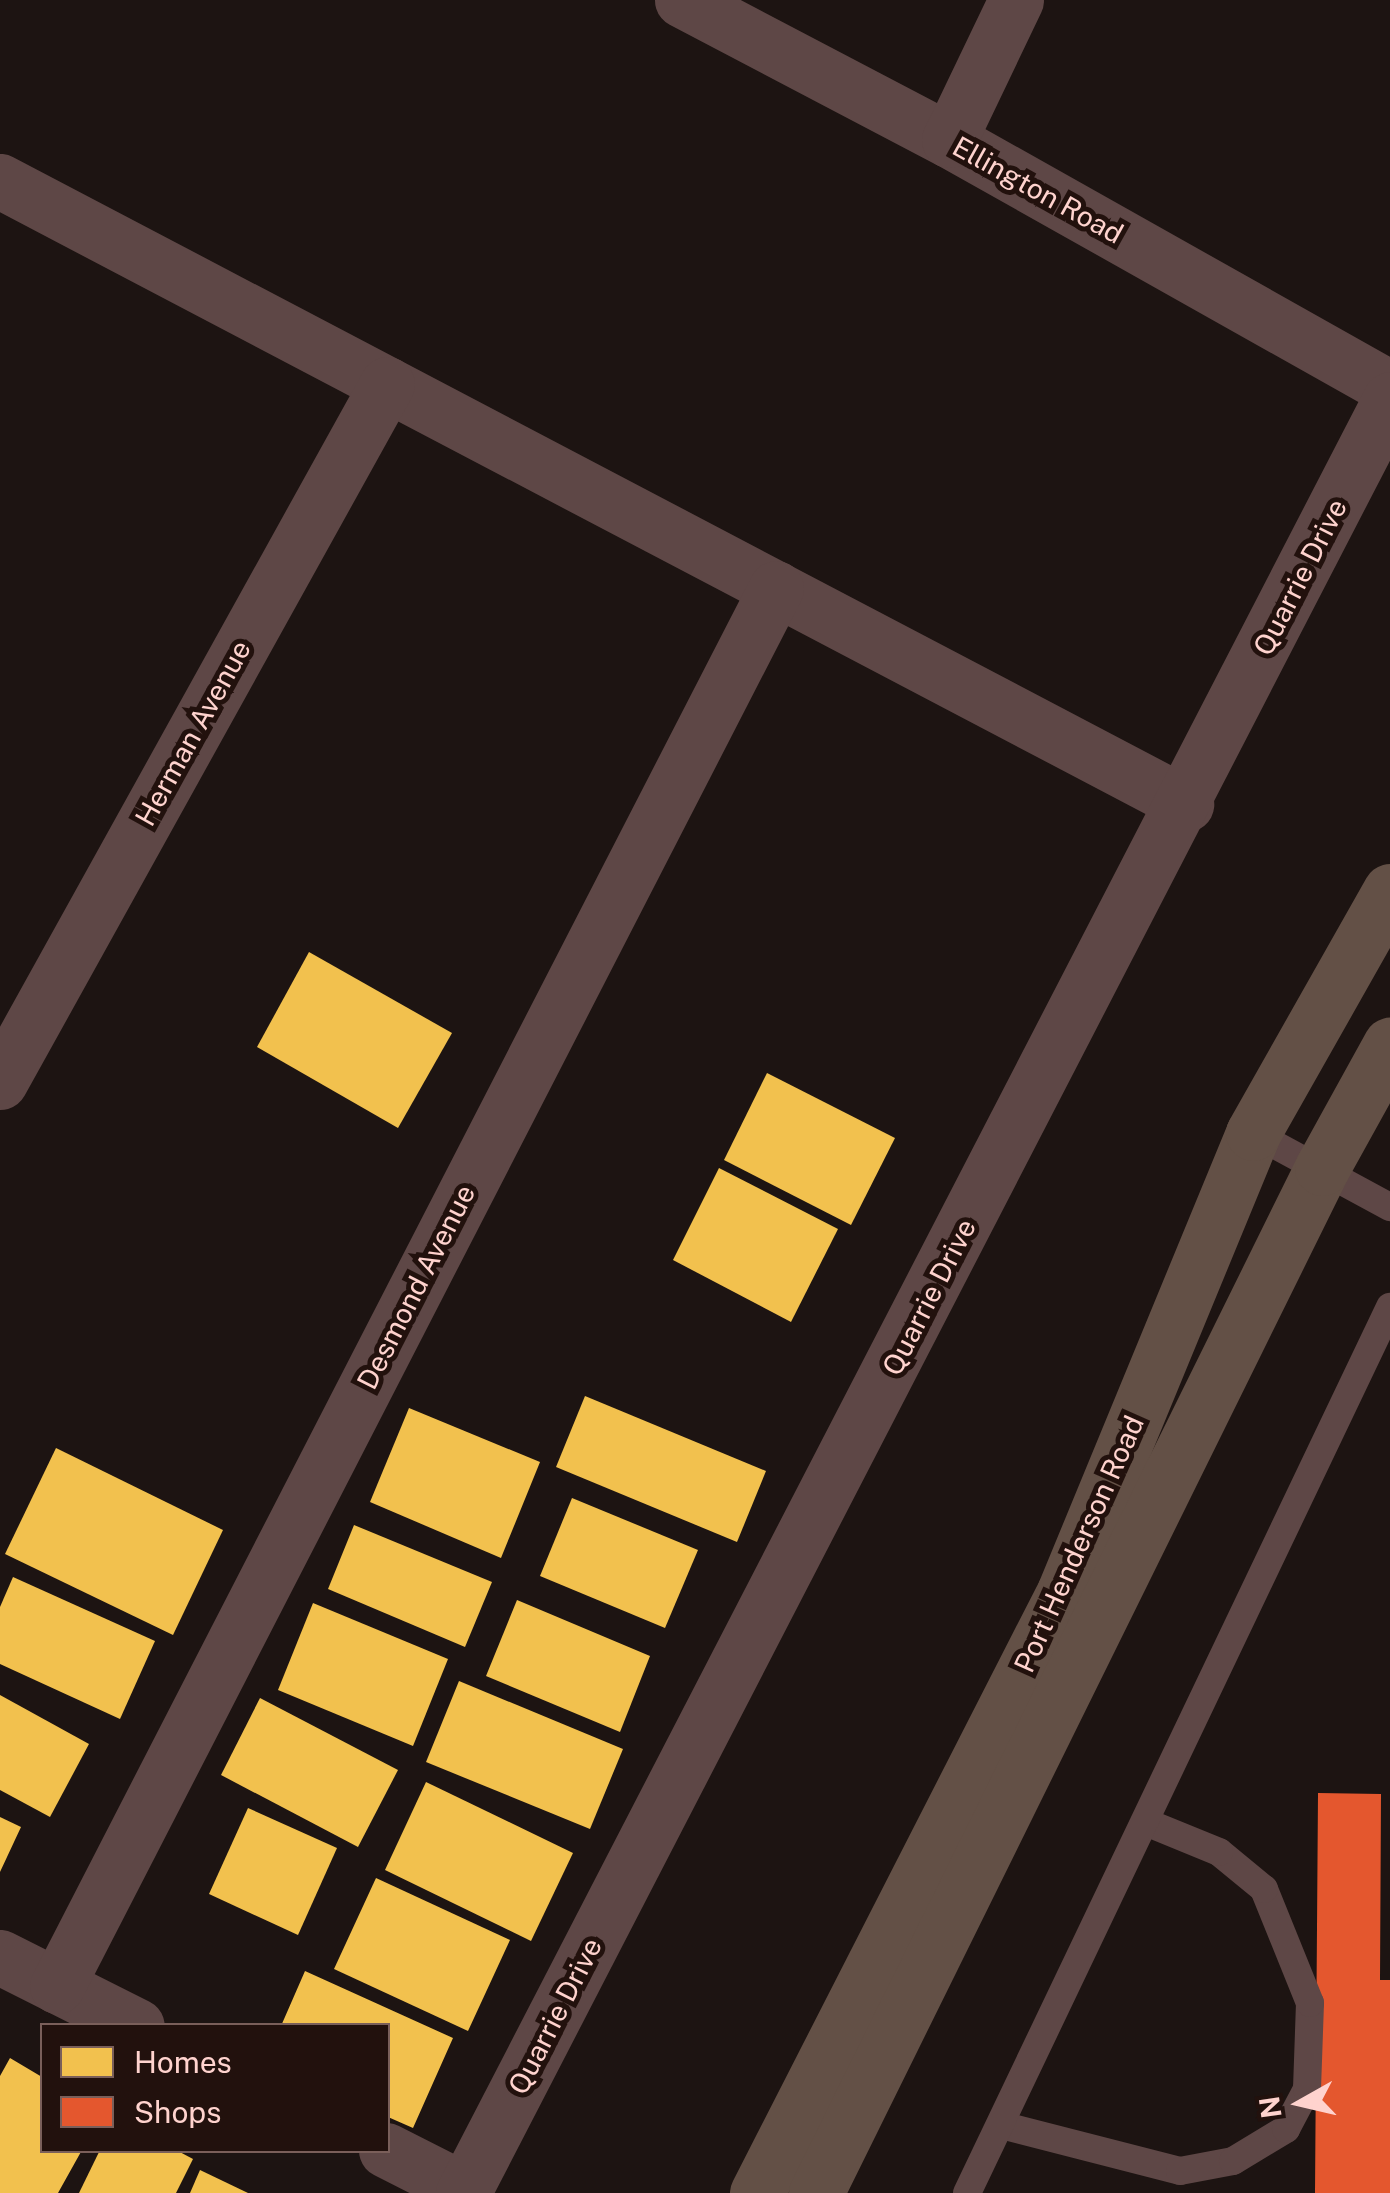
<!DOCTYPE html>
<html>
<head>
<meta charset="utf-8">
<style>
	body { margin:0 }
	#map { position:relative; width:1390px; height:2193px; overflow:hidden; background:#1d1412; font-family:"Public Sans",sans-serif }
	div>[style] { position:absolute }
	.homes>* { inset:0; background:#f2c14e }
	.shops>* { inset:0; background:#e4572e }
	.lane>* { height:28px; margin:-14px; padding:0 14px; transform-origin:14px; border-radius:14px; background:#5e4746 }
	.street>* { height:55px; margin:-27.5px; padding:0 27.5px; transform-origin:27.5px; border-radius:27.5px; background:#5e4746 }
	.primary>* { height:55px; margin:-27.5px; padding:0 27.5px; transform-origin:27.5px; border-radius:27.5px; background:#635046 }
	span { translate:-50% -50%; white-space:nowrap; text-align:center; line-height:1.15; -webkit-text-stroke:10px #22110d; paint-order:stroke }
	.street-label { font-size:28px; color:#ffd3ce }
	.legend { position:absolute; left:40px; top:2023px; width:350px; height:130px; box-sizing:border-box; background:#22110d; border:2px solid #7a5f5a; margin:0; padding:12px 18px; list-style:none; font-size:30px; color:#ffd3ce }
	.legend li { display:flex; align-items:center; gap:20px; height:50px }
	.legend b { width:50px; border:2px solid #7a5f5a }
	.north { position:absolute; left:1250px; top:2053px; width:100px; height:100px; -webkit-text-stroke:8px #22110d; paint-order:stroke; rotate:262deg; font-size:28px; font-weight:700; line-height:40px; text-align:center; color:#ffd3ce }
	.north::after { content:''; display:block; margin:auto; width:35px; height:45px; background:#ffd3ce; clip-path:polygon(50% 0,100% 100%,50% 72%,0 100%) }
</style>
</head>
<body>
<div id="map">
	<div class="homes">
		<div style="clip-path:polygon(309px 952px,452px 1033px,398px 1128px,257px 1047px)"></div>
		<div style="clip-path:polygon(767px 1073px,895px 1138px,851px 1225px,724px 1160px)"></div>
		<div style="clip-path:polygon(719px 1168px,838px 1229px,791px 1322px,673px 1260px)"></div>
		<div style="clip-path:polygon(585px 1396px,766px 1471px,737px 1542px,556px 1467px)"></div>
		<div style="clip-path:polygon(409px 1408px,540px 1462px,501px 1558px,370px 1502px)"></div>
		<div style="clip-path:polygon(56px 1448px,223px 1530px,173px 1635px,5px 1554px)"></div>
		<div style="clip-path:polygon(572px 1498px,698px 1550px,665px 1628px,540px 1576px)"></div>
		<div style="clip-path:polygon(354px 1525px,492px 1582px,465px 1647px,328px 1589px)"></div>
		<div style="clip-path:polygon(13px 1577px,155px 1641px,120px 1719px,0 1664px,0 1607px)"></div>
		<div style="clip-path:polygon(517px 1600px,650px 1656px,620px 1732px,486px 1676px)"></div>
		<div style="clip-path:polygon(313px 1603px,448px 1659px,413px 1746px,278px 1690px)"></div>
		<div style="clip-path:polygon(459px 1681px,623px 1749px,590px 1829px,426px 1762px)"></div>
		<div style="clip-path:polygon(0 1695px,89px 1744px,50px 1817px,0 1790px)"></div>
		<div style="clip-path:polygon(260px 1698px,398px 1770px,358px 1847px,221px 1775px)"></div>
		<div style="clip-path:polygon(426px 1782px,573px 1853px,531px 1941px,385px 1870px)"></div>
		<div style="clip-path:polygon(248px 1808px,337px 1848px,298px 1935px,209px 1894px)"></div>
		<div style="clip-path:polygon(0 1817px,21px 1827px,0 1872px)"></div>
		<div style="clip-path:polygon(376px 1878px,510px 1940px,468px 2031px,334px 1969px)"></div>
		<div style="clip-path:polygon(305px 1971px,453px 2038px,413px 2128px,388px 2117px,388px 2026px,281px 2026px)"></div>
		<div style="clip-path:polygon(10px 2058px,42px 2077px,42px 2150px,82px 2150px,58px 2193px,0 2193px,0 2076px)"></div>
		<div style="clip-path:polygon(100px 2150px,176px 2150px,193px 2159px,176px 2193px,79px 2193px)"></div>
		<div style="clip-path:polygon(200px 2170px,248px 2193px,190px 2193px)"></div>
	</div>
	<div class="shops">
		<div style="clip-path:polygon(1318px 1793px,1381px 1794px,1380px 1980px,1390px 1980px,1390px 2193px,1315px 2193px)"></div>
	</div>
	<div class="lane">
		<div style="left:1253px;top:1133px;width:156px;rotate:28.4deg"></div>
		<div style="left:1001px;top:2125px;width:185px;rotate:14.4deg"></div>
		<div style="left:1180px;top:2171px;width:54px;rotate:-10.7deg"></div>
		<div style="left:1233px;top:2161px;width:62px;rotate:-31.1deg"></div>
		<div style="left:1286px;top:2129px;width:45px;rotate:-62.3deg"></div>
		<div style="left:1307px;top:2089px;width:86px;rotate:-88deg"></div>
		<div style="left:1310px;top:2003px;width:123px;rotate:-112deg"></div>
		<div style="left:1264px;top:1889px;width:58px;rotate:-140.6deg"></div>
		<div style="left:1219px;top:1852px;width:77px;rotate:-157.8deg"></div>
		<div style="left:967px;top:2193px;width:982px;rotate:-64.48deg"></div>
	</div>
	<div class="street">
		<div style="left:682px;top:0;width:301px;rotate:27.7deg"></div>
		<div style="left:949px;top:140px;width:506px;rotate:29.35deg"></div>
		<div style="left:949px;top:140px;width:155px;rotate:-64.4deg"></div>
		<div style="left:0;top:181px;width:1340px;rotate:27.71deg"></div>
		<div style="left:0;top:1082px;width:798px;rotate:-60.99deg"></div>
		<div style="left:0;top:1957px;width:153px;rotate:26.7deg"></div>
		<div style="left:57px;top:1986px;width:1572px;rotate:-62.78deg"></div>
		<div style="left:386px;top:2150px;width:89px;rotate:26.9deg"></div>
		<div style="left:463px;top:2193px;width:2019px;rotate:-62.67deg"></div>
	</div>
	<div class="primary">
		<div style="left:757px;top:2193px;width:675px;rotate:-62.94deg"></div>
		<div style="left:1064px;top:1592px;width:496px;rotate:-67.6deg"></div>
		<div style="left:1253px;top:1133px;width:278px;rotate:-60.5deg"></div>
		<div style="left:816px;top:2193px;width:1143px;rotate:-63.73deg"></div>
		<div style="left:1322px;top:1168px;width:141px;rotate:-61.1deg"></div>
	</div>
	<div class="street-label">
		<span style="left:1038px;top:190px;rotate:29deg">Ellington Road</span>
		<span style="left:1300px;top:577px;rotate:-63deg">Quarrie Drive</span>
		<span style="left:193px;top:733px;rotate:-61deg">Herman Avenue</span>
		<span style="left:416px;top:1287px;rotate:-63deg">Desmond Avenue</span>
		<span style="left:929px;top:1297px;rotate:-63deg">Quarrie Drive</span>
		<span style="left:1079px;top:1544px;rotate:-66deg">Port Henderson Road</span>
		<span style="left:555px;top:2016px;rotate:-63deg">Quarrie Drive</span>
	</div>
	<ul class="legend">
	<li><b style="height:28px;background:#f2c14e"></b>Homes</li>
	<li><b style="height:28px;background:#e4572e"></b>Shops</li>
	</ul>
	<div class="north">N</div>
</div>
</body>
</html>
